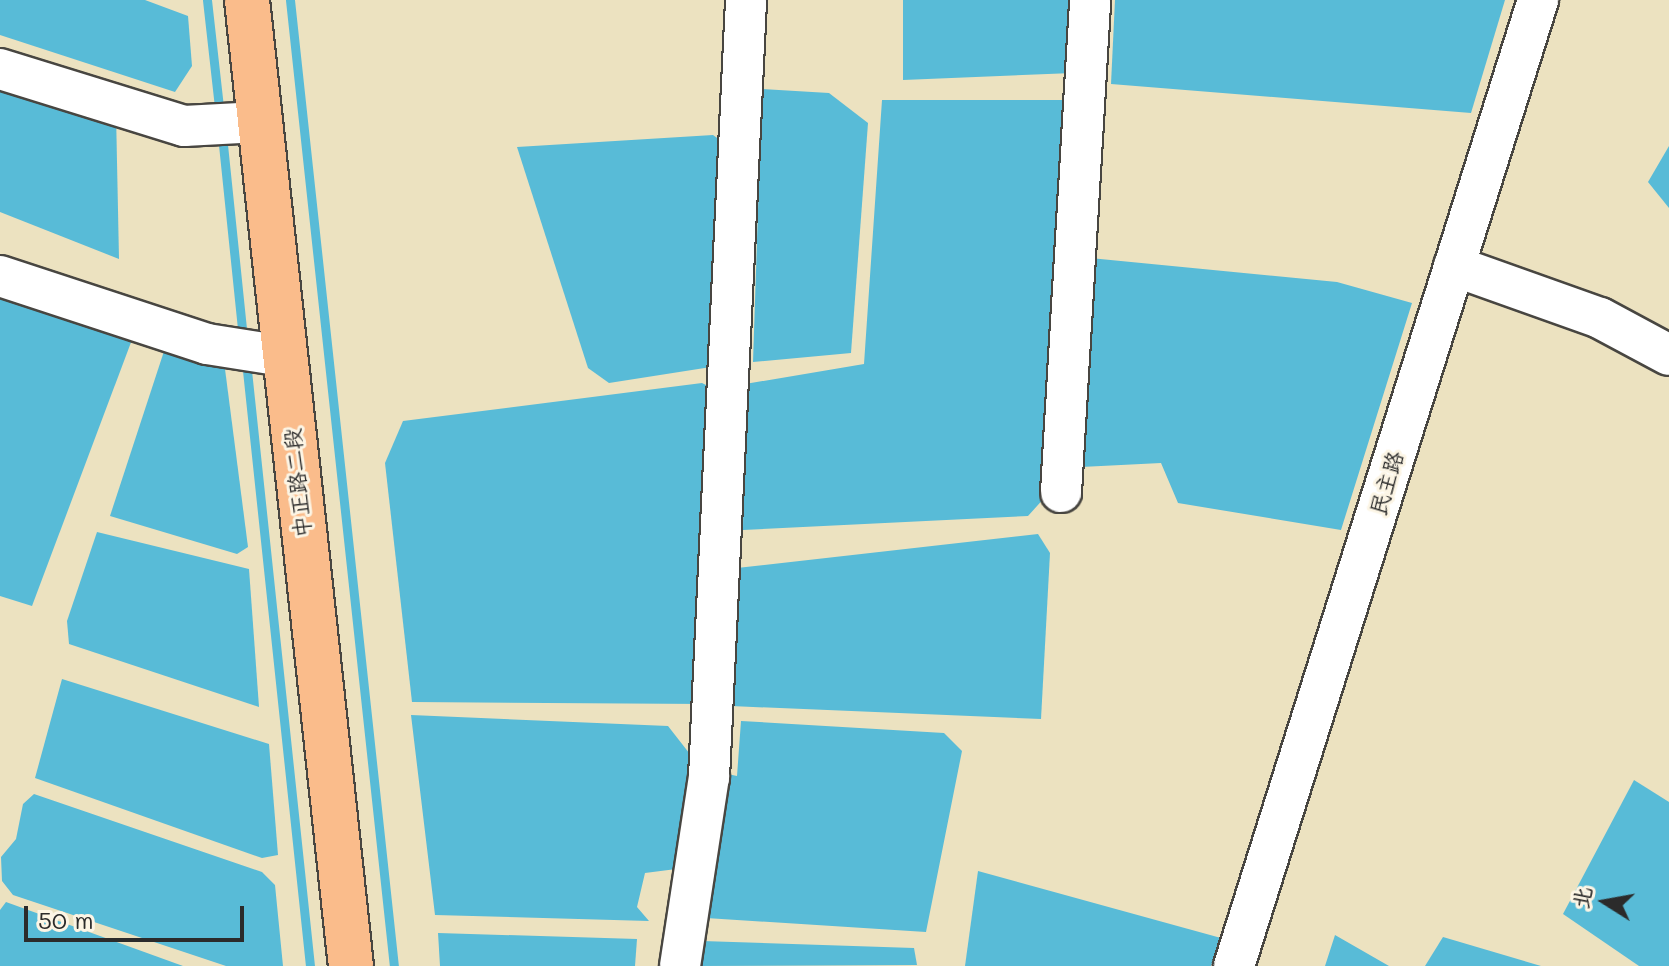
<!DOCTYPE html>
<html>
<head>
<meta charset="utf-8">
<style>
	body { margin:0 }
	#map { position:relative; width:1669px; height:966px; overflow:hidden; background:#ece2c0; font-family:Mali,"LXGW WenKai TC",sans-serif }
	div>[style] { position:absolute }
	.water>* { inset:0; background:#58bbd7 }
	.stream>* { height:9px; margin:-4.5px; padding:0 4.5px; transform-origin:4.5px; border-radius:4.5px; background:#58bbd7 }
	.roads { filter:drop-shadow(2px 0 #484641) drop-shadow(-2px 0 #484641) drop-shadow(0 2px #484641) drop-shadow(0 -2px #484641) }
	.minor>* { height:40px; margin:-20px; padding:0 20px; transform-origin:20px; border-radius:20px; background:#fff }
	.major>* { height:44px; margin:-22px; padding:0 22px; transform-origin:22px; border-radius:22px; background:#fabc8b }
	span { translate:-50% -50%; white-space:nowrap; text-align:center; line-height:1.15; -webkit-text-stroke:6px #fcf5e5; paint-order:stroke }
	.street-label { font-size:22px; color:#2b2b2b }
	.north { position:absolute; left:1565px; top:862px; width:80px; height:80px; -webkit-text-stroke:6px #fcf5e5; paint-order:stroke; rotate:281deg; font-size:22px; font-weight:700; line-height:32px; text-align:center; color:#2b2b2b }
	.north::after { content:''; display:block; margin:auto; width:28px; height:36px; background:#2b2b2b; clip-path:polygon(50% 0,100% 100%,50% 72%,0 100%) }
	.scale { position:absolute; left:24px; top:906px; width:220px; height:36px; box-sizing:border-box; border:4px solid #2b2b2b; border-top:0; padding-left:10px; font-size:24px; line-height:28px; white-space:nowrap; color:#2b2b2b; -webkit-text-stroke:6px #fcf5e5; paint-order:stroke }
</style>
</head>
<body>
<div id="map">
	<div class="water">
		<div style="clip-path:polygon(0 0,145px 0,188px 16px,192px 66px,175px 92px,0 35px)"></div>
		<div style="clip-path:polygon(903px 0,1079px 0,1073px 73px,903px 80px)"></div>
		<div style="clip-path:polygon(1115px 0,1505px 0,1471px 113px,1111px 84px)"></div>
		<div style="clip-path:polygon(0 76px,116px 113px,119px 259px,0 212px)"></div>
		<div style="clip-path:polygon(762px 89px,829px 93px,868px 123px,851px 353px,753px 362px)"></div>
		<div style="clip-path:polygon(882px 100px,1076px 100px,1056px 485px,1028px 516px,743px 530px,745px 384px,864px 364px)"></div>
		<div style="clip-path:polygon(713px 135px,728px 146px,711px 367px,609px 383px,588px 368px,517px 147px)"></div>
		<div style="clip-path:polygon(1669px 146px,1669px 208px,1648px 182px)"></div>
		<div style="clip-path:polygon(1090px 258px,1337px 282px,1412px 303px,1341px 530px,1178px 503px,1161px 463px,1081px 467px)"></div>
		<div style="clip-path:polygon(0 264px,139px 321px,32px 606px,0 596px)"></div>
		<div style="clip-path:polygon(168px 339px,221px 360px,225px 369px,248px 547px,237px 554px,110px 516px)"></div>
		<div style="clip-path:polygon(702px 383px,716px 390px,705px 704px,412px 702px,385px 463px,403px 421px)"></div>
		<div style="clip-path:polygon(97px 532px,249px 569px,259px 707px,69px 644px,67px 621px)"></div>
		<div style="clip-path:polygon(1038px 534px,1050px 553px,1041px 719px,731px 706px,737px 568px)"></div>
		<div style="clip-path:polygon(62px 679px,269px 744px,278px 855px,262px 858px,35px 778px)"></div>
		<div style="clip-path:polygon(411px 715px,668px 726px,693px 758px,684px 868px,645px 873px,637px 907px,649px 921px,435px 915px)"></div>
		<div style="clip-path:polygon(741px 721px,944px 733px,962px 751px,926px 932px,706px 918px,718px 772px,737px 776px)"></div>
		<div style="clip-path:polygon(1634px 780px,1669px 802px,1669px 966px,1639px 966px,1563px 914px)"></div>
		<div style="clip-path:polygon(34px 794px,262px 872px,275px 885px,283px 966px,226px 966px,13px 895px,2px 881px,1px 857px,16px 839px,23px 804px)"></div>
		<div style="clip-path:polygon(978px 871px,1221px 938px,1211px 966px,965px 966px)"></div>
		<div style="clip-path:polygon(6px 902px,183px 966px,0 966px,0 910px)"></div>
		<div style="clip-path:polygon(438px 933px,637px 939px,635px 966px,440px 966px)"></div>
		<div style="clip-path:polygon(1335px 935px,1389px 966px,1390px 966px,1325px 966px)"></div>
		<div style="clip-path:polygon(1443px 937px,1541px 966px,1425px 966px)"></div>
		<div style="clip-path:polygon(702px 941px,914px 948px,917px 965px,697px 966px)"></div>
	</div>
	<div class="stream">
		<div style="left:207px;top:0;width:117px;rotate:83.6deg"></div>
		<div style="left:290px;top:0;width:972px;rotate:83.86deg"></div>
		<div style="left:222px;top:135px;width:205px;rotate:84.1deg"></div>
		<div style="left:246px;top:361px;width:608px;rotate:83.96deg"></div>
	</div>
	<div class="roads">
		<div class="minor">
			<div style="left:0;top:69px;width:193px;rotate:17.2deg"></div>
			<div style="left:184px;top:126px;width:75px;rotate:-3.1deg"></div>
			<div style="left:1454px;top:266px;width:155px;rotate:19.6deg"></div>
			<div style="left:1600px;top:318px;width:78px;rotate:28.2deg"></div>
			<div style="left:0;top:276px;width:218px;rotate:18.2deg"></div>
			<div style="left:207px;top:344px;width:77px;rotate:9deg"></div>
			<div style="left:1061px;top:492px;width:493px;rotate:-86.6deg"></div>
			<div style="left:680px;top:966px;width:191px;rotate:-81.3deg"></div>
			<div style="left:709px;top:777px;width:778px;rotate:-87.27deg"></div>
			<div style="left:1234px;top:966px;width:1013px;rotate:-72.53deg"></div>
		</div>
		<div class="major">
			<div style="left:247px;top:0;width:972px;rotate:83.86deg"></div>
		</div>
	</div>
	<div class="street-label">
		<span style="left:297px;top:483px;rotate:-96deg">中正路二段</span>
		<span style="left:1386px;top:483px;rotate:-73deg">民主路</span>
	</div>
	<div class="north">北</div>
	<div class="scale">50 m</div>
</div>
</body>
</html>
